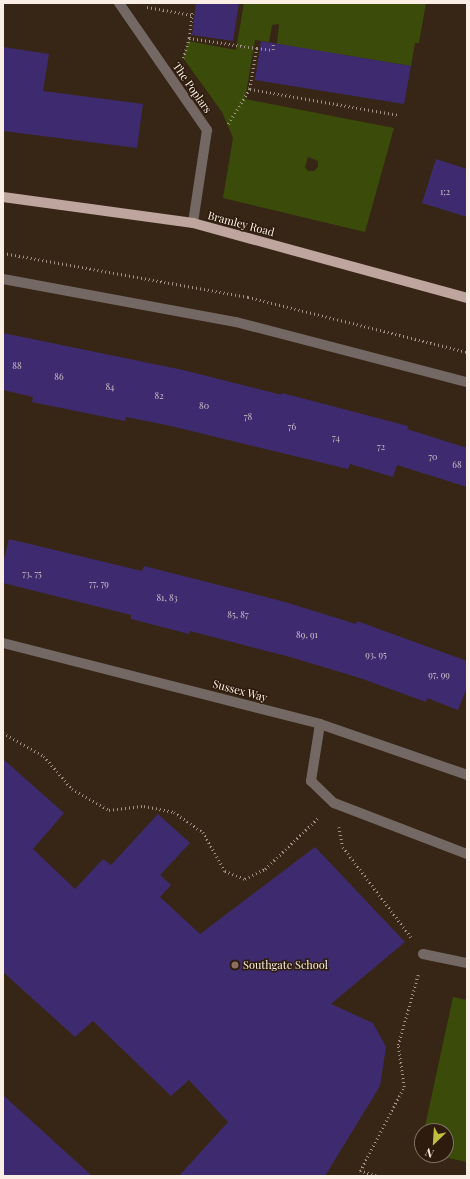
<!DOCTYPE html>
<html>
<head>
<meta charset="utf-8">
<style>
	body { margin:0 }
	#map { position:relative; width:470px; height:1179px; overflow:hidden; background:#372616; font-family:"Playfair Display",serif }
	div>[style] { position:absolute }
	.green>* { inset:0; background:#3b4b09 }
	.building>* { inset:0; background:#3e2b6f }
	.path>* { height:2.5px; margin-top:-1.25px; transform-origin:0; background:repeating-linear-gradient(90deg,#a09184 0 1px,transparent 0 4px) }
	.lane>* { height:10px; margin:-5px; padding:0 5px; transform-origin:5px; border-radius:5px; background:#746865 }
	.street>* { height:10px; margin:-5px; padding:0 5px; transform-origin:5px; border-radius:5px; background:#746865 }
	.primary>* { height:10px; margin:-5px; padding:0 5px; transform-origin:5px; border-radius:5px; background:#bea59e }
	.dots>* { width:11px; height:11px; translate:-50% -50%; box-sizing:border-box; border:2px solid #2d1c0d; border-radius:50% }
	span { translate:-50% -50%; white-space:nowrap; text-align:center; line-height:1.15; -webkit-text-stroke:3px #2d1c0d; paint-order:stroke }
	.number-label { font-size:9px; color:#ccbec8 }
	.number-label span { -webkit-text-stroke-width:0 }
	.street-label { font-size:11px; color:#fbefe5 }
	.poi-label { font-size:11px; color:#fbefe5 }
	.left { translate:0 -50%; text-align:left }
	.frame { position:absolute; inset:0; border:4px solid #fbefe5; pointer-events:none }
	.north { position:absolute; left:414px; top:1123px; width:40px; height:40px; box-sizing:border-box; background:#2d1c0d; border:1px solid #7f7063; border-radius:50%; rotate:205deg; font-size:11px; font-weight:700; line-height:16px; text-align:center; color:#fbefe5 }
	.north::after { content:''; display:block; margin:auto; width:14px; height:18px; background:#c3bd3e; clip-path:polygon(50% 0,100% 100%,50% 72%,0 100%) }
</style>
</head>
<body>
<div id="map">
	<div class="green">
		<div style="clip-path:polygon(evenodd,244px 3px,426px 3px,419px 43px,415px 43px,411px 66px,277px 44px,279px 24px,272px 25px,269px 42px,255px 40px,245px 99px,394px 128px,365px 232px,223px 198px,233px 138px,222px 112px,183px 58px,188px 41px,236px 50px,244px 3px,308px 157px,318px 161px,318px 167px,314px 171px,308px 171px,305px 167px,308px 157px)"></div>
		<div style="clip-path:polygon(453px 997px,467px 1000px,467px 1162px,434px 1155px,446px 1155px,446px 1131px,424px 1131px)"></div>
	</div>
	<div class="building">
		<div style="clip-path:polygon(196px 3px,239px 3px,233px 41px,192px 35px)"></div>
		<div style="clip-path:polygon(261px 41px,411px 66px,404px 104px,255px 80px)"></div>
		<div style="clip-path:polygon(3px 47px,49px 54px,43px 91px,143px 104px,137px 148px,3px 131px)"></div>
		<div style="clip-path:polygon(436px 159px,467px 169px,467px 217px,422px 203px)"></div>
		<div style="clip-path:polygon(3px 333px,183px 370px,282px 395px,282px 393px,408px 426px,407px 429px,467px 448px,467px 487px,397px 465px,393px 477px,350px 464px,348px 469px,171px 426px,126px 417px,125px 421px,32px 402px,33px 397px,3px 390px)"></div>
		<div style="clip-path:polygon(9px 539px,142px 571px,144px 566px,285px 602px,356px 624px,357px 621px,467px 661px,467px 687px,458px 710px,427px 698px,426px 702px,360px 678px,290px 657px,190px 631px,189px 634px,131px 619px,131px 615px,3px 583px,3px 563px)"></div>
		<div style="clip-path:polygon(3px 759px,64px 813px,33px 849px,75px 889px,103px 859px,111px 865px,158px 814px,190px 843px,160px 875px,171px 885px,160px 897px,200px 934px,315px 847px,405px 942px,331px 1004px,373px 1023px,386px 1047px,380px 1086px,325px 1176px,179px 1176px,228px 1122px,189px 1080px,171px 1096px,93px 1021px,75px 1037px,3px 972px)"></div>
		<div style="clip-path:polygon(3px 1095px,92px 1176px,3px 1176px)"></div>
	</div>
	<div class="path">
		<div style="left:147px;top:7px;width:46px;rotate:10.1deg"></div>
		<div style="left:189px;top:38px;width:26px;rotate:-83deg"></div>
		<div style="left:257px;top:48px;width:16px;rotate:7deg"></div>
		<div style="left:273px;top:50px;width:7px;rotate:-90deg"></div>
		<div style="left:183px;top:58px;width:21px;rotate:-73deg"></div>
		<div style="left:189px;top:38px;width:69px;rotate:8.4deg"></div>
		<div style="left:257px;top:48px;width:42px;rotate:99.7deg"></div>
		<div style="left:250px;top:89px;width:42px;rotate:121.4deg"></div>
		<div style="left:250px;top:89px;width:151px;rotate:9.9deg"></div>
		<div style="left:3px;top:253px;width:249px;rotate:10.2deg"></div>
		<div style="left:248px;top:297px;width:226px;rotate:14.1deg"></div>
		<div style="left:3px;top:733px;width:47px;rotate:29.3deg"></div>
		<div style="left:44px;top:756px;width:43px;rotate:49.7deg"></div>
		<div style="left:72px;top:789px;width:43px;rotate:29.6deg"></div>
		<div style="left:109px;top:810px;width:35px;rotate:-7deg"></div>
		<div style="left:144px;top:806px;width:31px;rotate:11deg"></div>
		<div style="left:174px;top:812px;width:35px;rotate:35deg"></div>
		<div style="left:203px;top:832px;width:45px;rotate:60.6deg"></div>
		<div style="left:225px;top:871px;width:22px;rotate:22deg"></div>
		<div style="left:245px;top:879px;width:22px;rotate:-27deg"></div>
		<div style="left:265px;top:869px;width:75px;rotate:-43.9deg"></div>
		<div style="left:339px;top:827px;width:20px;rotate:79deg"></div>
		<div style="left:343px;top:847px;width:113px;rotate:52.9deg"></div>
		<div style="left:376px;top:1176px;width:17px;rotate:-163deg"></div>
		<div style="left:360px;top:1171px;width:95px;rotate:-62.4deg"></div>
		<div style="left:404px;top:1087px;width:42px;rotate:-98.1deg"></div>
		<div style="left:398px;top:1045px;width:73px;rotate:-74.1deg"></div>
	</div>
	<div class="lane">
		<div style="left:320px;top:724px;width:58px;rotate:99deg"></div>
		<div style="left:311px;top:781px;width:32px;rotate:44deg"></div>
		<div style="left:334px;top:803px;width:142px;rotate:21deg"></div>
		<div style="left:423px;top:954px;width:45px;rotate:11.6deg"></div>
	</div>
	<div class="street">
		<div style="left:119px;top:3px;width:155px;rotate:55.3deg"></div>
		<div style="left:207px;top:130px;width:94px;rotate:98.6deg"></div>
		<div style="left:3px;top:279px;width:237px;rotate:10.5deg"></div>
		<div style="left:236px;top:322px;width:239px;rotate:14.6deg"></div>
		<div style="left:3px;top:643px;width:327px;rotate:14.3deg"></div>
		<div style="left:320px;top:724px;width:156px;rotate:19.1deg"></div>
	</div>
	<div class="primary">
		<div style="left:3px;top:197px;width:192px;rotate:7.8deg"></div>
		<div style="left:193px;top:223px;width:284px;rotate:15.3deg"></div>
	</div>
	<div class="dots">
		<div style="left:235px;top:965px;background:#8d6e63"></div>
	</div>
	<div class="number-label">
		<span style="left:445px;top:191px">1;2</span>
		<span style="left:17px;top:365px">88</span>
		<span style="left:59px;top:376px">86</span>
		<span style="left:110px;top:386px">84</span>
		<span style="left:159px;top:395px">82</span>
		<span style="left:204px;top:405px">80</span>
		<span style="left:248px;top:416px">78</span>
		<span style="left:292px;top:426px">76</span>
		<span style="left:336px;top:437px">74</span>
		<span style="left:381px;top:446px">72</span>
		<span style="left:433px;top:456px">70</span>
		<span style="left:457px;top:464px">68</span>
		<span style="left:32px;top:573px">73, 75</span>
		<span style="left:99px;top:583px">77, 79</span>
		<span style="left:167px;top:597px">81, 83</span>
		<span style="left:238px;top:614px">85, 87</span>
		<span style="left:307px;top:634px">89, 91</span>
		<span style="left:376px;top:654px">93, 95</span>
		<span style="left:439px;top:674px">97, 99</span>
	</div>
	<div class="street-label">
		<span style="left:192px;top:88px;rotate:55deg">The Poplars</span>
		<span style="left:241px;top:224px;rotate:15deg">Bramley Road</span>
		<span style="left:240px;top:691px;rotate:15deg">Sussex Way</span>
	</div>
	<div class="poi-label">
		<span class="left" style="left:243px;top:965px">Southgate School</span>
	</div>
	<div class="frame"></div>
	<div class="north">N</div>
</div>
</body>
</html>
